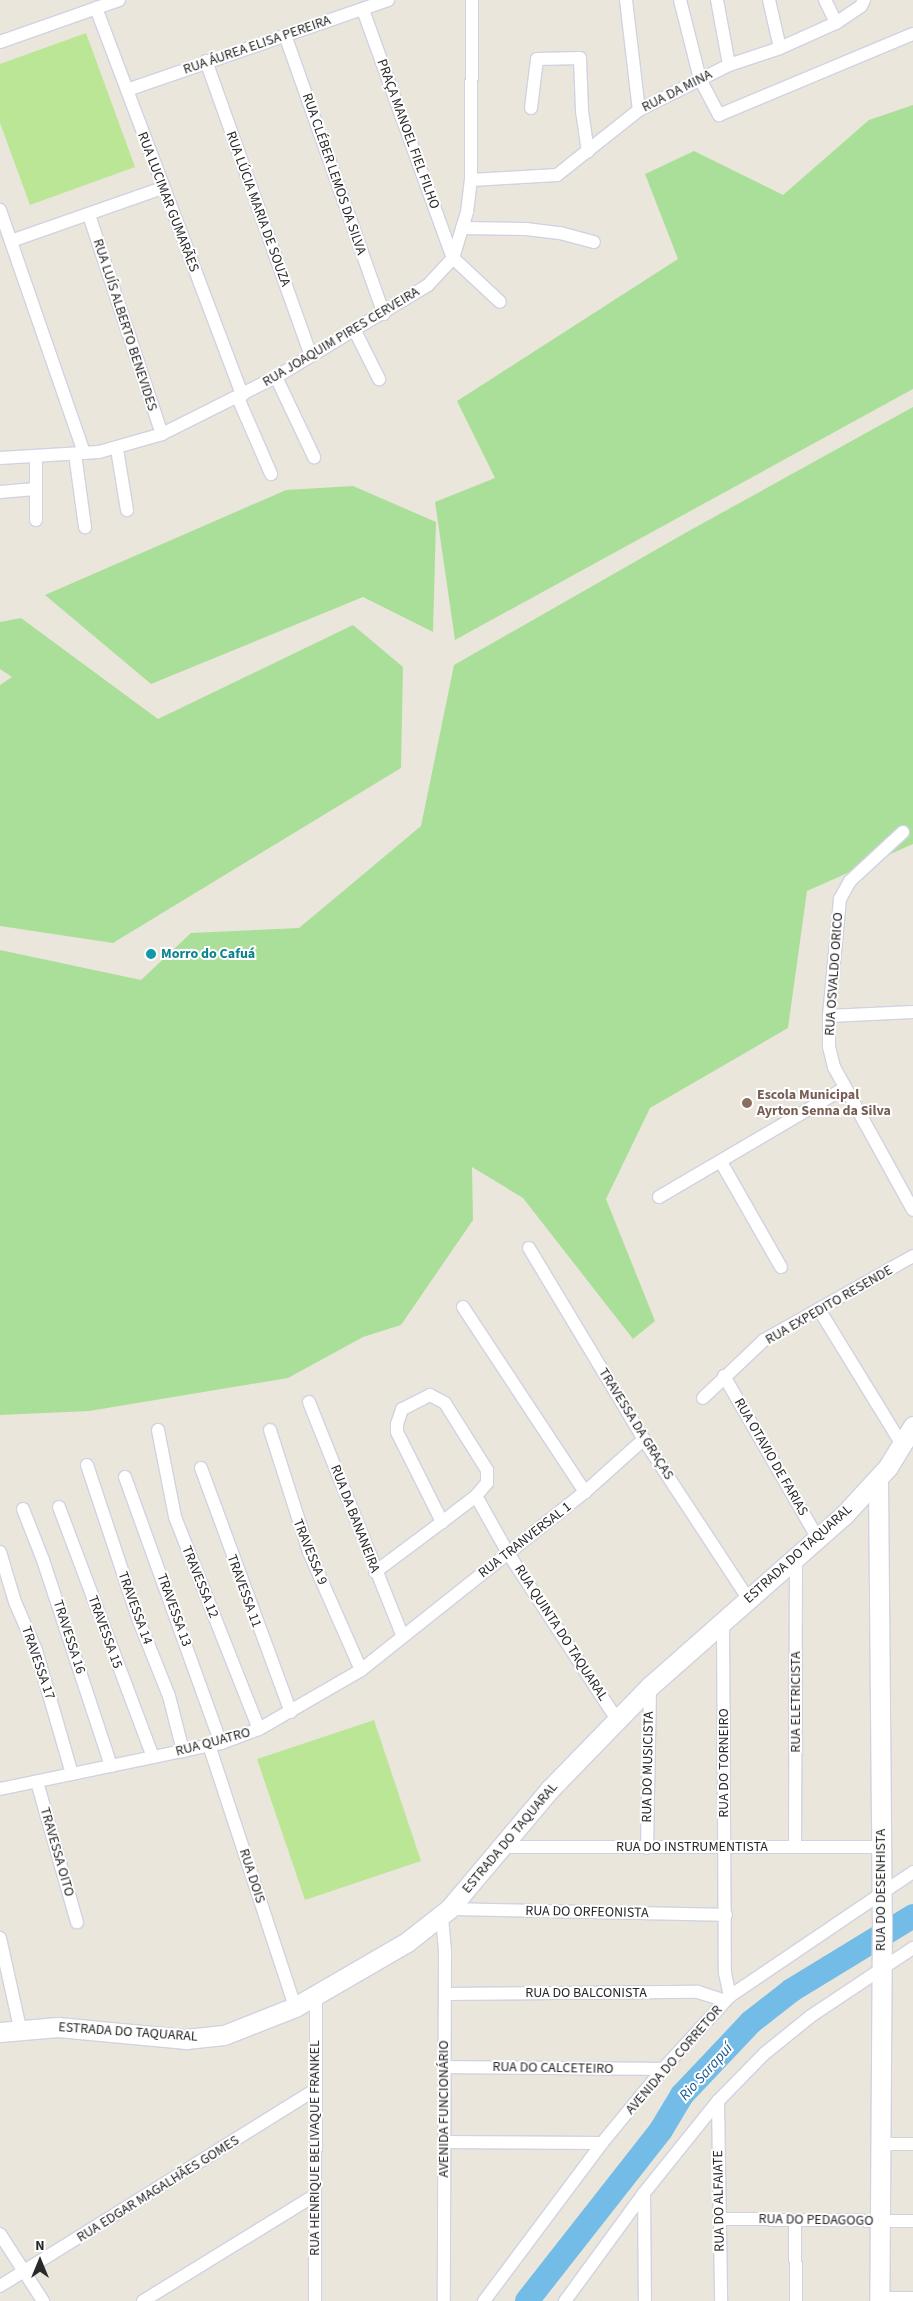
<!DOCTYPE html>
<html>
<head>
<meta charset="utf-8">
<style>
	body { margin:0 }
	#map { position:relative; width:913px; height:2301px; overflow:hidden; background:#ebe6db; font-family:"Source Sans 3",sans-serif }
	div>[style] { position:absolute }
	.green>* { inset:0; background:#aadf9a }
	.pitch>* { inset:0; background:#bbe696 }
	.river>* { height:24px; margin:-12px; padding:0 12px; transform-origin:12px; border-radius:12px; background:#73bce8 }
	.roads { filter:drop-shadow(1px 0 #d1d2e1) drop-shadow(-1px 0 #d1d2e1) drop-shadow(0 1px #d1d2e1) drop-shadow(0 -1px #d1d2e1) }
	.street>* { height:12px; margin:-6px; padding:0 6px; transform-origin:6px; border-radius:6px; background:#fff }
	.secondary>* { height:19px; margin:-9.5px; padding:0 9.5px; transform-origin:9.5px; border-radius:9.5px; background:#fff }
	.dots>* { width:14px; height:14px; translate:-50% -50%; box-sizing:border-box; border:2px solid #fff; border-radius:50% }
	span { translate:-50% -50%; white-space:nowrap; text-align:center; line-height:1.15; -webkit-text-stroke:4px #fff; paint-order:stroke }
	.street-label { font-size:14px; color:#292929 }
	.culture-label { font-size:14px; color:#0d838f; font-weight:700 }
	.left { translate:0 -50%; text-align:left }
	.education-label { font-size:14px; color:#785e54; font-weight:700 }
	.water-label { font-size:15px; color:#145892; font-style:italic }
	.north { position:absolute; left:15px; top:2236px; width:50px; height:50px; -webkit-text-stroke:4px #fff; paint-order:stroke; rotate:0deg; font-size:14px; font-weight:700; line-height:20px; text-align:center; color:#292929 }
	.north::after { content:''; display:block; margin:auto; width:18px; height:22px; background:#292929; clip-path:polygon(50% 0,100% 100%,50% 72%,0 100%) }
</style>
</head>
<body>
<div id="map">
	<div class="green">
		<div style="clip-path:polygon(913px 105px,913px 389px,455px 640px,435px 502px,495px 478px,457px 401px,678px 259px,645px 174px,694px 151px,783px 195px,869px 120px)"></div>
		<div style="clip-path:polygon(913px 407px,913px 844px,807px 891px,788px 1028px,650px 1108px,606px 1199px,655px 1321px,633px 1339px,523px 1198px,472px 1167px,473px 1220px,401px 1325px,363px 1337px,288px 1378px,89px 1411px,0 1415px,0 950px,141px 980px,191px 933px,299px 928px,421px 826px,454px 665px,687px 532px)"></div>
		<div style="clip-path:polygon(353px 486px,436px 522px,433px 632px,363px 597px,151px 684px,45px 595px,286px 490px)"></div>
		<div style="clip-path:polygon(21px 618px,158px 719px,353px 625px,403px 667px,401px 768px,113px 943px,0 926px,0 685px,12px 677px,0 669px,0 622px)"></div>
	</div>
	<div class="pitch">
		<div style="clip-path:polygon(86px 33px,135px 167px,30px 205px,0 123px,0 64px)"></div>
		<div style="clip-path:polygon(374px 1720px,421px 1861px,305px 1900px,257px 1759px)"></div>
	</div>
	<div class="river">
		<div style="left:527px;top:2301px;width:217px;rotate:-51.9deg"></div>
		<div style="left:661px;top:2130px;width:41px;rotate:-59deg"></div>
		<div style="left:682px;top:2095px;width:100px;rotate:-46.6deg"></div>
		<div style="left:751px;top:2022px;width:52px;rotate:-38deg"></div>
		<div style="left:792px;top:1990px;width:142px;rotate:-31.4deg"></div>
	</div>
	<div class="roads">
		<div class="street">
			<div style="left:626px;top:0;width:111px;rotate:83.3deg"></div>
			<div style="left:680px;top:0;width:81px;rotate:75.8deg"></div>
			<div style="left:700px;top:79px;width:41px;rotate:62.2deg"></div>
			<div style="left:719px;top:115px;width:210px;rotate:-22.7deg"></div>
			<div style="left:717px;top:0;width:66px;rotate:79.5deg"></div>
			<div style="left:769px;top:0;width:49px;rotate:77.1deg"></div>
			<div style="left:825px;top:0;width:25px;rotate:64deg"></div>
			<div style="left:96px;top:8px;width:414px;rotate:69.3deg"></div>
			<div style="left:363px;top:10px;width:264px;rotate:70.1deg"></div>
			<div style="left:453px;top:258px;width:64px;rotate:43.1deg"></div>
			<div style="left:285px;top:35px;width:296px;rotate:70.5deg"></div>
			<div style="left:0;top:42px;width:126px;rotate:-19.4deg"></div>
			<div style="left:206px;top:61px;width:313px;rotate:70.4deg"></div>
			<div style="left:127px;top:90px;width:276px;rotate:-19deg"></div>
			<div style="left:531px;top:108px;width:49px;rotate:-83deg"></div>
			<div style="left:537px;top:59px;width:43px;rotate:-1.3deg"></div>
			<div style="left:580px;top:58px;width:53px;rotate:87.8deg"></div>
			<div style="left:582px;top:111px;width:41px;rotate:81.7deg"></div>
			<div style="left:471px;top:180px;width:86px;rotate:-3.3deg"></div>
			<div style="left:557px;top:175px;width:105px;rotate:-38.4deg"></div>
			<div style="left:639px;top:110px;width:101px;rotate:-26.6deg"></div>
			<div style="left:729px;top:65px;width:54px;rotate:-18.4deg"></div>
			<div style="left:780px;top:48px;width:61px;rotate:-24.1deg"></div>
			<div style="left:836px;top:23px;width:30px;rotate:-34deg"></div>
			<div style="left:861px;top:6px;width:7px;rotate:-63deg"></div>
			<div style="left:0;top:210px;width:257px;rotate:70.9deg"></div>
			<div style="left:89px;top:215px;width:231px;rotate:71.6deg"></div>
			<div style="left:462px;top:228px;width:64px;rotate:0.9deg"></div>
			<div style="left:526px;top:229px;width:34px;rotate:7deg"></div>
			<div style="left:560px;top:233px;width:35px;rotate:15deg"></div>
			<div style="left:11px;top:241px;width:160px;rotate:-19.3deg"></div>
			<div style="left:355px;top:331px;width:54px;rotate:63.4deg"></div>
			<div style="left:276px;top:377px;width:89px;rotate:64.6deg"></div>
			<div style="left:238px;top:398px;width:83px;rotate:66.5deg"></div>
			<div style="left:117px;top:449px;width:62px;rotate:80.7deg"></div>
			<div style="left:75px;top:454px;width:74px;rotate:82.2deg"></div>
			<div style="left:36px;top:457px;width:63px;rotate:90deg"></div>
			<div style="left:0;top:458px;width:99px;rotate:-3.5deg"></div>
			<div style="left:99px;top:452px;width:66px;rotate:-15.9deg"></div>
			<div style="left:162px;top:434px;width:127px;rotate:-26.6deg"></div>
			<div style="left:276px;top:377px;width:178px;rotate:-31.2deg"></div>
			<div style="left:428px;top:285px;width:37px;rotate:-47deg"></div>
			<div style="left:453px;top:258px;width:48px;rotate:-73.1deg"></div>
			<div style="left:467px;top:212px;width:32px;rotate:-83deg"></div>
			<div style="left:471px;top:180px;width:180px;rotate:-89.7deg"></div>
			<div style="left:0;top:492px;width:35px;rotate:-5deg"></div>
			<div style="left:903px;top:832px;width:72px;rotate:137.2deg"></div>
			<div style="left:850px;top:881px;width:21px;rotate:119deg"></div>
			<div style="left:840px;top:899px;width:118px;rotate:95.4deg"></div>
			<div style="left:829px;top:1016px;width:31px;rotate:90deg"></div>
			<div style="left:829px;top:1047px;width:21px;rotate:76deg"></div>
			<div style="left:834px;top:1067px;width:163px;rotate:61.1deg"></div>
			<div style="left:829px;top:1016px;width:84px;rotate:-2.7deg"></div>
			<div style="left:721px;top:1162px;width:121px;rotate:60.3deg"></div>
			<div style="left:659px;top:1197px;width:216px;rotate:-30.4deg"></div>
			<div style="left:529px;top:1248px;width:227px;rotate:59deg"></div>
			<div style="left:646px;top:1443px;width:186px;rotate:56.7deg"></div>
			<div style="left:463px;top:1307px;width:222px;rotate:56.6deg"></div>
			<div style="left:820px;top:1311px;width:157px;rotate:58.5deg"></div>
			<div style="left:724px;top:1376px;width:186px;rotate:60deg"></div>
			<div style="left:703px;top:1398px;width:84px;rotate:-43.6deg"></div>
			<div style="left:764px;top:1340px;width:171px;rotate:-29.4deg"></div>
			<div style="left:309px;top:1402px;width:251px;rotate:68.2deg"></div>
			<div style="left:158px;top:1430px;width:89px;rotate:78.9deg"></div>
			<div style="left:175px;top:1517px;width:228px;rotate:68.4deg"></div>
			<div style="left:270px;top:1430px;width:128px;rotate:72.3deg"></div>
			<div style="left:309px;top:1552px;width:129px;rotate:66.2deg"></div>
			<div style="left:87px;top:1465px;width:164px;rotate:71.6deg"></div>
			<div style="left:139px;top:1621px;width:81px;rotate:68.2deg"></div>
			<div style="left:169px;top:1696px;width:57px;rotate:75.7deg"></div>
			<div style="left:201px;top:1468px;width:260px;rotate:69.8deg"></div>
			<div style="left:125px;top:1477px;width:283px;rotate:70.2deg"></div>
			<div style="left:476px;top:1496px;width:65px;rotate:60.7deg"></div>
			<div style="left:508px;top:1553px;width:197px;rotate:56.8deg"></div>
			<div style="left:59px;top:1507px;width:267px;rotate:69.4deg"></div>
			<div style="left:23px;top:1509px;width:55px;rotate:68.6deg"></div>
			<div style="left:43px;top:1560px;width:217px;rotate:71.7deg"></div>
			<div style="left:0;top:1552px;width:52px;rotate:73.3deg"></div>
			<div style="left:15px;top:1602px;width:52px;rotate:66.4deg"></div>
			<div style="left:36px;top:1650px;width:129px;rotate:73.8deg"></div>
			<div style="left:375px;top:1572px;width:84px;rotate:-36.7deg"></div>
			<div style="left:442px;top:1522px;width:43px;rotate:-37.4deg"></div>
			<div style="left:476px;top:1496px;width:17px;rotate:-50deg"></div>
			<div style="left:487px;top:1483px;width:13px;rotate:-90deg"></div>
			<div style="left:487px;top:1470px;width:79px;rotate:-122.1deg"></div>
			<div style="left:445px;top:1403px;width:17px;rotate:-152deg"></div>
			<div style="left:430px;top:1395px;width:31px;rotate:153deg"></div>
			<div style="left:402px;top:1409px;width:16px;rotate:108deg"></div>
			<div style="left:397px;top:1424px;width:8px;rotate:90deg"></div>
			<div style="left:397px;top:1432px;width:101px;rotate:63.4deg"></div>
			<div style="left:723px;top:1619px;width:354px;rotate:89.7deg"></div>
			<div style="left:725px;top:1973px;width:24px;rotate:78deg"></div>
			<div style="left:209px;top:1745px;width:276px;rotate:71.8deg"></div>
			<div style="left:37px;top:1782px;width:146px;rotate:74.1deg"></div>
			<div style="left:0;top:1789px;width:226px;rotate:-11.8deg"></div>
			<div style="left:221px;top:1743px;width:40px;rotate:-20.2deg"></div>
			<div style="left:259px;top:1729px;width:118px;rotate:-30deg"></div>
			<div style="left:361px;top:1670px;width:286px;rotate:-38.5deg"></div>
			<div style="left:585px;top:1492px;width:79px;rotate:-41.9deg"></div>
			<div style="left:503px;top:1847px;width:378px"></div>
			<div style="left:795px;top:1847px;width:290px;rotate:-89.8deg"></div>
			<div style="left:647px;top:1848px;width:162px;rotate:-88.9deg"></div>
			<div style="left:449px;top:1909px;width:277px;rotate:1.2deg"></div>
			<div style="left:442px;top:1917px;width:34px;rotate:85deg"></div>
			<div style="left:445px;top:1951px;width:350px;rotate:90.2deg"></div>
			<div style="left:0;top:1938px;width:92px;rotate:77.5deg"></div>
			<div style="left:445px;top:1994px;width:253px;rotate:-0.5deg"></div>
			<div style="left:698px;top:1992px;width:28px;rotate:18deg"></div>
			<div style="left:444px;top:2067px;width:219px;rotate:0.5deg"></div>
			<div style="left:718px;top:2101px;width:200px;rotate:89.1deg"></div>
			<div style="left:444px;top:2142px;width:158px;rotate:0.4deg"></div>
			<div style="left:881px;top:2144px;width:32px"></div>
			<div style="left:644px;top:2193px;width:108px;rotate:89.5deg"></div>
			<div style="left:720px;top:2219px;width:193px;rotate:0.6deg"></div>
			<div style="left:795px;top:2220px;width:81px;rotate:89.3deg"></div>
			<div style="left:0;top:2234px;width:80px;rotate:57.3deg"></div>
			<div style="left:0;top:2286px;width:371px;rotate:-31.9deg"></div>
			<div style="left:879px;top:2298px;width:34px"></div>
			<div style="left:143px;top:2301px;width:202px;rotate:-31.6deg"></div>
			<div style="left:315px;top:2301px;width:305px;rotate:-89.8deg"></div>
			<div style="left:484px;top:2301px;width:197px;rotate:-53.2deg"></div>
			<div style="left:602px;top:2143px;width:96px;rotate:-50.5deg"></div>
			<div style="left:663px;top:2069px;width:99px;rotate:-47.5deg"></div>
			<div style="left:730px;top:1996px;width:221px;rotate:-34.1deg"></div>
			<div style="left:565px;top:2301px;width:134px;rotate:-53.8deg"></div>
			<div style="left:644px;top:2193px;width:118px;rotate:-51.2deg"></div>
			<div style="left:718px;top:2101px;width:66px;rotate:-45.6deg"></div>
			<div style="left:764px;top:2054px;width:60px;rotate:-39deg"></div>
			<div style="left:811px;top:2016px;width:123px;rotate:-33.7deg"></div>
		</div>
		<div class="secondary">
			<div style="left:878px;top:1479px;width:440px;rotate:89.5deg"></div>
			<div style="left:882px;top:1919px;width:382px;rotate:90.4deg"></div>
			<div style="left:0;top:2032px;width:58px;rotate:-4.9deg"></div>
			<div style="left:58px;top:2027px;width:129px;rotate:5.4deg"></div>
			<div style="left:186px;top:2039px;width:38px;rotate:-6deg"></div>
			<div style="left:224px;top:2035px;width:76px;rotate:-21.5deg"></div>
			<div style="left:295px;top:2007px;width:129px;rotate:-30.1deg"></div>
			<div style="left:407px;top:1942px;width:53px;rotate:-38.2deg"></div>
			<div style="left:449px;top:1909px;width:157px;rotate:-49.9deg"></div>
			<div style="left:550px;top:1789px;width:144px;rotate:-45.8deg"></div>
			<div style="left:650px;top:1686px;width:259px;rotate:-41.4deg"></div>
			<div style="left:844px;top:1515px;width:65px;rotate:-47.5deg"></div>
			<div style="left:888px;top:1467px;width:48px;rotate:-58.6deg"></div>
		</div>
	</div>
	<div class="dots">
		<div style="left:151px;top:954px;background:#0f9aa8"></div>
		<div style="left:747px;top:1103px;background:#8d6e63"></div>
	</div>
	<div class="street-label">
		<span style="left:257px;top:45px;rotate:-19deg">RUA ÁUREA ELISA PEREIRA</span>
		<span style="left:677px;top:91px;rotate:-27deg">RUA DA MINA</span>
		<span style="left:408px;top:134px;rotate:70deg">PRAÇA MANOEL FIEL FILHO</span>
		<span style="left:334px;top:174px;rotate:71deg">RUA CLÉBER LEMOS DA SILVA</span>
		<span style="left:168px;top:202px;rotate:69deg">RUA LUCIMAR GUMARÃES</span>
		<span style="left:258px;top:209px;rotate:70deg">RUA LÚCIA MARIA DE SOUZA</span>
		<span style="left:125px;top:325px;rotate:72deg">RUA LUÍS ALBERTO BENEVIDES</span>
		<span style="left:341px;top:337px;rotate:-31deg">RUA JOAQUIM PIRES CERVEIRA</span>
		<span style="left:834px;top:974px;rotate:-86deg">RUA OSVALDO ORICO</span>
		<span style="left:829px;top:1305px;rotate:-30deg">RUA EXPEDITO RESENDE</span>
		<span style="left:636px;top:1424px;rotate:58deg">TRAVESSA DA GRAÇAS</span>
		<span style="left:771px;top:1457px;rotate:60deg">RUA OTAVIO DE FARIAS</span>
		<span style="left:355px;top:1519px;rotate:69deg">RUA DA BANANEIRA</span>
		<span style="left:525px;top:1540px;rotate:-38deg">RUA TRANVERSAL 1</span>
		<span style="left:310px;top:1552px;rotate:68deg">TRAVESSA 9</span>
		<span style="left:798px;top:1554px;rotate:-42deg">ESTRADA DO TAQUARAL</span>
		<span style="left:200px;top:1582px;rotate:68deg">TRAVESSA 12</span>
		<span style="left:244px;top:1591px;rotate:70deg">TRAVESSA 11</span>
		<span style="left:135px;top:1608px;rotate:70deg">TRAVESSA 14</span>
		<span style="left:174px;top:1610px;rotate:70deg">TRAVESSA 13</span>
		<span style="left:105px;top:1632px;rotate:70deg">TRAVESSA 15</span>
		<span style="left:561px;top:1633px;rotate:57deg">RUA QUINTA DO TAQUARAL</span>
		<span style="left:69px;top:1637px;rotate:72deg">TRAVESSA 16</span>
		<span style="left:38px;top:1663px;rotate:71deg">TRAVESSA 17</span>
		<span style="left:796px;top:1702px;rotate:-90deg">RUA ELETRICISTA</span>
		<span style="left:213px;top:1742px;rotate:-15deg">RUA QUATRO</span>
		<span style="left:724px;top:1763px;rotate:-90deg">RUA DO TORNEIRO</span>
		<span style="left:648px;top:1767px;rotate:-89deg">RUA DO MUSICISTA</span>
		<span style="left:510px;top:1838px;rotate:-50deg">ESTRADA DO TAQUARAL</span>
		<span style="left:692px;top:1847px">RUA DO INSTRUMENTISTA</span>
		<span style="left:57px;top:1852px;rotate:74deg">TRAVESSA OITO</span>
		<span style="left:252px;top:1876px;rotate:72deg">RUA DOIS</span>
		<span style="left:881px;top:1890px;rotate:-90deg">RUA DO DESENHISTA</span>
		<span style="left:587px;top:1912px;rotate:1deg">RUA DO ORFEONISTA</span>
		<span style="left:586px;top:1993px">RUA DO BALCONISTA</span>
		<span style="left:128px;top:2032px;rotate:4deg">ESTRADA DO TAQUARAL</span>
		<span style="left:674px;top:2060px;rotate:-49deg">AVENIDA DO CORRETOR</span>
		<span style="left:553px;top:2068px;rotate:1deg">RUA DO CALCETEIRO</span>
		<span style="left:444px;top:2109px;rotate:-90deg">AVENIDA FUNCIONÁRIO</span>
		<span style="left:315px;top:2148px;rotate:-90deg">RUA HENRIQUE BELIVAQUE FRANKEL</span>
		<span style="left:158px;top:2189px;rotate:-32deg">RUA EDGAR MAGALHÃES GOMES</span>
		<span style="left:719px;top:2201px;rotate:-91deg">RUA DO ALFAIATE</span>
		<span style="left:816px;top:2220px;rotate:1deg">RUA DO PEDAGOGO</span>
	</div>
	<div class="culture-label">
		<span class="left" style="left:161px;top:954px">Morro do Cafuá</span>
	</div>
	<div class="education-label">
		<span class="left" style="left:757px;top:1103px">Escola Municipal<br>Ayrton Senna da Silva</span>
	</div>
	<div class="water-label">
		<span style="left:706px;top:2072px;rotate:-48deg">Rio Sarapuí</span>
	</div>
	<div class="north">N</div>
</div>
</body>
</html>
